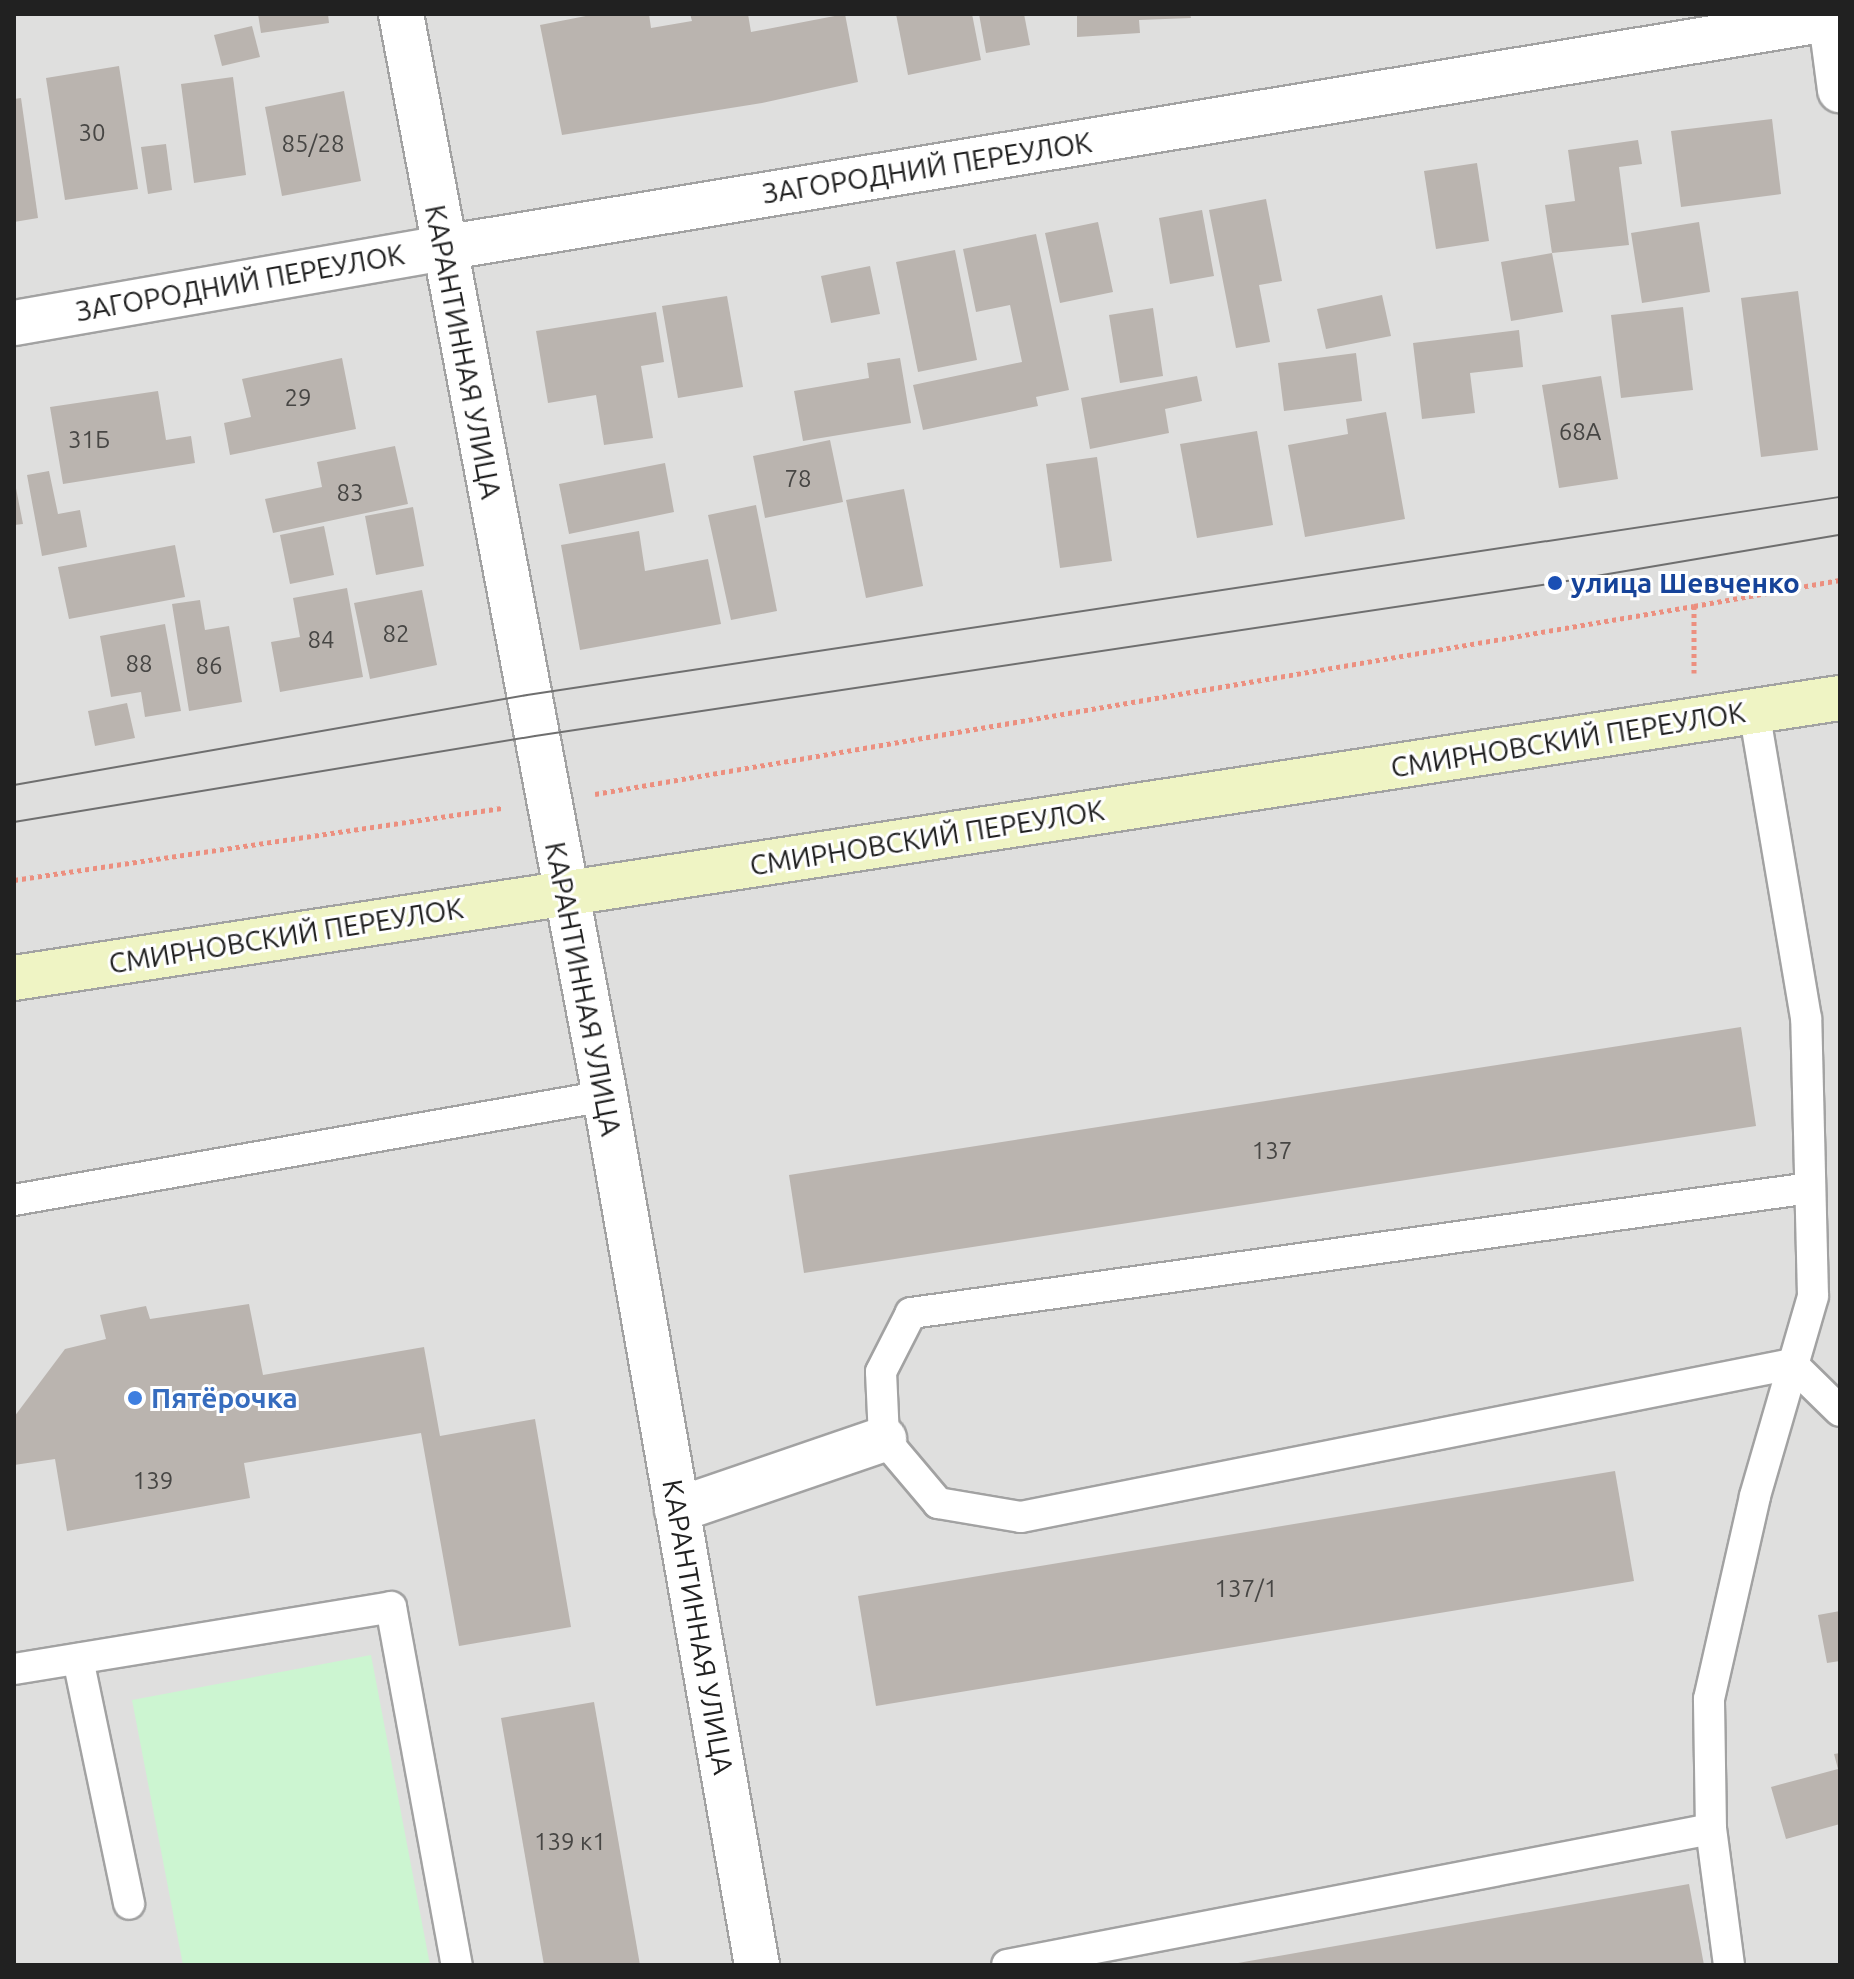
<!DOCTYPE html>
<html>
<head>
<meta charset="utf-8">
<style>
	body { margin:0 }
	#map { position:relative; width:1854px; height:1979px; overflow:hidden; background:#f1eee9; font-family:Ubuntu,sans-serif }
	div>[style] { position:absolute }
	.residential>* { inset:0; background:#dfdfde }
	.park>* { inset:0; background:#ccf5d1 }
	.building>* { inset:0; background:#bab4af }
	.path>* { height:5px; margin-top:-2.5px; transform-origin:0; background:repeating-linear-gradient(90deg,#ec8f7f 0 4px,transparent 0 8px) }
	.roads { filter:drop-shadow(2px 0 #a2a2a2) drop-shadow(-2px 0 #a2a2a2) drop-shadow(0 2px #a2a2a2) drop-shadow(0 -2px #a2a2a2) }
	.lane>* { height:30px; margin:-15px; padding:0 15px; transform-origin:15px; border-radius:15px; background:#fff }
	.street>* { height:44px; margin:-22px; padding:0 22px; transform-origin:22px; border-radius:22px; background:#fff }
	.secondary>* { height:44px; margin:-22px; padding:0 22px; transform-origin:22px; border-radius:22px; background:#eff4c4 }
	.tram>* { height:2px; margin:-1px; padding:0 1px; transform-origin:1px; border-radius:1px; background:#6f6f6f }
	.dots>* { width:22px; height:22px; translate:-50% -50%; box-sizing:border-box; border:4px solid #fff; border-radius:50% }
	span { translate:-50% -50%; white-space:nowrap; text-align:center; line-height:1.15; -webkit-text-stroke:6px #fff; paint-order:stroke }
	.number-label { font-size:24px; color:#474644 }
	.number-label span { -webkit-text-stroke-width:0 }
	.street-label { font-size:28px; color:#212121 }
	.transit-label { font-size:28px; color:#164399; font-weight:700 }
	.left { translate:0 -50%; text-align:left }
	.shop-label { font-size:28px; color:#366cbe; font-weight:700 }
	.frame { position:absolute; inset:0; border:16px solid #212121; pointer-events:none }
</style>
</head>
<body>
<div id="map">
	<div class="residential">
		<div style="clip-path:polygon(14px 14px,1840px 14px,1840px 1965px,14px 1965px)"></div>
	</div>
	<div class="park">
		<div style="clip-path:polygon(371px 1655px,430px 1965px,183px 1965px,132px 1700px)"></div>
	</div>
	<div class="building">
		<div style="clip-path:polygon(258px 14px,328px 14px,329px 23px,261px 33px)"></div>
		<div style="clip-path:polygon(596px 14px,649px 14px,651px 28px,692px 21px,690px 14px,748px 14px,751px 32px,845px 14px,858px 82px,762px 103px,562px 135px,540px 25px)"></div>
		<div style="clip-path:polygon(896px 14px,972px 14px,981px 60px,908px 75px)"></div>
		<div style="clip-path:polygon(979px 14px,1024px 14px,1030px 45px,986px 53px)"></div>
		<div style="clip-path:polygon(1077px 14px,1190px 14px,1191px 18px,1139px 20px,1140px 33px,1077px 37px)"></div>
		<div style="clip-path:polygon(252px 26px,260px 57px,222px 66px,214px 35px)"></div>
		<div style="clip-path:polygon(119px 66px,138px 189px,65px 200px,46px 78px)"></div>
		<div style="clip-path:polygon(233px 77px,246px 175px,194px 183px,181px 84px)"></div>
		<div style="clip-path:polygon(344px 91px,361px 181px,282px 196px,265px 107px)"></div>
		<div style="clip-path:polygon(21px 98px,38px 218px,14px 222px,14px 99px)"></div>
		<div style="clip-path:polygon(1772px 119px,1781px 194px,1681px 207px,1671px 131px)"></div>
		<div style="clip-path:polygon(1638px 140px,1642px 164px,1619px 167px,1629px 245px,1552px 253px,1545px 205px,1575px 201px,1568px 150px)"></div>
		<div style="clip-path:polygon(166px 144px,172px 190px,148px 194px,141px 147px)"></div>
		<div style="clip-path:polygon(1477px 163px,1489px 241px,1436px 249px,1424px 171px)"></div>
		<div style="clip-path:polygon(1266px 199px,1282px 281px,1259px 285px,1270px 342px,1236px 348px,1209px 210px)"></div>
		<div style="clip-path:polygon(1202px 210px,1214px 276px,1170px 284px,1159px 218px)"></div>
		<div style="clip-path:polygon(1098px 222px,1113px 292px,1060px 303px,1045px 233px)"></div>
		<div style="clip-path:polygon(1699px 222px,1710px 292px,1642px 303px,1631px 233px)"></div>
		<div style="clip-path:polygon(1036px 234px,1069px 390px,1036px 397px,1038px 406px,923px 430px,913px 385px,1022px 362px,1010px 305px,976px 312px,963px 249px)"></div>
		<div style="clip-path:polygon(955px 250px,977px 360px,918px 372px,896px 262px)"></div>
		<div style="clip-path:polygon(1552px 253px,1563px 312px,1511px 321px,1501px 262px)"></div>
		<div style="clip-path:polygon(870px 266px,880px 314px,831px 323px,821px 276px)"></div>
		<div style="clip-path:polygon(1798px 291px,1818px 450px,1761px 457px,1741px 298px)"></div>
		<div style="clip-path:polygon(1382px 295px,1391px 336px,1326px 349px,1317px 309px)"></div>
		<div style="clip-path:polygon(727px 296px,743px 387px,678px 398px,662px 306px)"></div>
		<div style="clip-path:polygon(1683px 307px,1693px 390px,1621px 398px,1611px 315px)"></div>
		<div style="clip-path:polygon(1153px 308px,1163px 376px,1120px 383px,1109px 315px)"></div>
		<div style="clip-path:polygon(656px 312px,664px 362px,641px 366px,653px 438px,604px 445px,596px 395px,548px 403px,536px 331px)"></div>
		<div style="clip-path:polygon(1519px 330px,1523px 367px,1470px 373px,1475px 413px,1422px 419px,1413px 343px)"></div>
		<div style="clip-path:polygon(1356px 353px,1362px 401px,1284px 411px,1278px 363px)"></div>
		<div style="clip-path:polygon(342px 358px,356px 429px,230px 455px,224px 423px,251px 417px,242px 379px)"></div>
		<div style="clip-path:polygon(900px 358px,911px 423px,803px 441px,794px 391px,869px 378px,867px 363px)"></div>
		<div style="clip-path:polygon(1197px 376px,1202px 401px,1165px 409px,1169px 433px,1090px 449px,1081px 398px)"></div>
		<div style="clip-path:polygon(1601px 376px,1618px 479px,1559px 488px,1542px 385px)"></div>
		<div style="clip-path:polygon(158px 391px,166px 440px,191px 436px,195px 463px,63px 484px,50px 407px)"></div>
		<div style="clip-path:polygon(1386px 412px,1405px 519px,1305px 537px,1288px 445px,1348px 434px,1346px 419px)"></div>
		<div style="clip-path:polygon(1257px 431px,1273px 525px,1197px 538px,1180px 444px)"></div>
		<div style="clip-path:polygon(830px 440px,843px 502px,765px 518px,753px 456px)"></div>
		<div style="clip-path:polygon(395px 446px,408px 504px,273px 533px,265px 499px,322px 487px,317px 462px)"></div>
		<div style="clip-path:polygon(1097px 457px,1112px 561px,1060px 568px,1046px 464px)"></div>
		<div style="clip-path:polygon(665px 463px,674px 512px,569px 534px,559px 484px)"></div>
		<div style="clip-path:polygon(49px 471px,58px 514px,80px 510px,87px 547px,42px 556px,27px 475px)"></div>
		<div style="clip-path:polygon(14px 478px,23px 524px,14px 525px)"></div>
		<div style="clip-path:polygon(904px 489px,923px 586px,866px 598px,846px 500px)"></div>
		<div style="clip-path:polygon(756px 505px,777px 611px,731px 620px,708px 515px)"></div>
		<div style="clip-path:polygon(413px 507px,424px 566px,376px 575px,365px 516px)"></div>
		<div style="clip-path:polygon(324px 526px,334px 575px,290px 584px,280px 535px)"></div>
		<div style="clip-path:polygon(639px 531px,645px 571px,708px 559px,721px 624px,580px 650px,561px 545px)"></div>
		<div style="clip-path:polygon(175px 545px,185px 597px,69px 619px,58px 567px)"></div>
		<div style="clip-path:polygon(347px 588px,363px 677px,280px 692px,271px 642px,300px 637px,293px 598px)"></div>
		<div style="clip-path:polygon(422px 590px,437px 665px,370px 679px,354px 603px)"></div>
		<div style="clip-path:polygon(200px 600px,205px 630px,229px 626px,242px 702px,189px 711px,172px 604px)"></div>
		<div style="clip-path:polygon(165px 624px,181px 711px,145px 717px,141px 692px,111px 697px,100px 636px)"></div>
		<div style="clip-path:polygon(127px 703px,135px 738px,95px 746px,88px 711px)"></div>
		<div style="clip-path:polygon(1741px 1027px,1756px 1126px,804px 1273px,789px 1175px)"></div>
		<div style="clip-path:polygon(249px 1304px,263px 1375px,424px 1347px,440px 1436px,535px 1419px,571px 1627px,459px 1646px,421px 1433px,244px 1463px,250px 1498px,67px 1531px,55px 1459px,14px 1465px,14px 1417px,65px 1349px,106px 1339px,100px 1315px,146px 1306px,150px 1319px)"></div>
		<div style="clip-path:polygon(1615px 1471px,1634px 1581px,876px 1706px,858px 1596px)"></div>
		<div style="clip-path:polygon(1840px 1611px,1840px 1661px,1827px 1663px,1818px 1615px)"></div>
		<div style="clip-path:polygon(594px 1702px,640px 1965px,544px 1965px,501px 1718px)"></div>
		<div style="clip-path:polygon(1840px 1753px,1840px 1824px,1786px 1839px,1771px 1787px,1838px 1769px,1834px 1754px)"></div>
		<div style="clip-path:polygon(1689px 1884px,1704px 1965px,1238px 1965px,1238px 1963px)"></div>
	</div>
	<div class="path">
		<div style="left:1694px;top:673px;width:67px;rotate:-90deg"></div>
		<div style="left:1694px;top:606px;width:148px;rotate:-10.1deg"></div>
		<div style="left:595px;top:794px;width:1115px;rotate:-9.71deg"></div>
		<div style="left:14px;top:880px;width:493px;rotate:-8.4deg"></div>
	</div>
	<div class="roads">
		<div class="lane">
			<div style="left:1810px;top:1188px;width:908px;rotate:172.08deg"></div>
			<div style="left:911px;top:1313px;width:66px;rotate:117deg"></div>
			<div style="left:881px;top:1372px;width:67px;rotate:87.4deg"></div>
			<div style="left:884px;top:1439px;width:84px;rotate:49.8deg"></div>
			<div style="left:938px;top:1503px;width:84px;rotate:9.6deg"></div>
			<div style="left:1021px;top:1517px;width:786px;rotate:-11.22deg"></div>
			<div style="left:1792px;top:1364px;width:67px;rotate:44.4deg"></div>
			<div style="left:14px;top:1200px;width:600px;rotate:-9.98deg"></div>
			<div style="left:78px;top:1659px;width:250px;rotate:78.2deg"></div>
			<div style="left:14px;top:1669px;width:382px;rotate:-9.3deg"></div>
			<div style="left:391px;top:1607px;width:364px;rotate:79.6deg"></div>
			<div style="left:1007px;top:1965px;width:717px;rotate:-10.93deg"></div>
			<div style="left:1729px;top:1965px;width:137px;rotate:-97.5deg"></div>
			<div style="left:1711px;top:1829px;width:130px;rotate:-90.9deg"></div>
			<div style="left:1709px;top:1699px;width:208px;rotate:-77.2deg"></div>
			<div style="left:1755px;top:1496px;width:208px;rotate:-73.8deg"></div>
			<div style="left:1813px;top:1296px;width:278px;rotate:-91.4deg"></div>
			<div style="left:1806px;top:1018px;width:310px;rotate:-99.6deg"></div>
		</div>
		<div class="street">
			<div style="left:401px;top:14px;width:1101px;rotate:79.32deg"></div>
			<div style="left:605px;top:1096px;width:882px;rotate:80.08deg"></div>
			<div style="left:1830px;top:14px;width:77px;rotate:82.5deg"></div>
			<div style="left:14px;top:323px;width:436px;rotate:-9.9deg"></div>
			<div style="left:443px;top:248px;width:1416px;rotate:-9.39deg"></div>
			<div style="left:677px;top:1510px;width:219px;rotate:-18.9deg"></div>
		</div>
		<div class="secondary">
			<div style="left:14px;top:978px;width:1847px;rotate:-8.72deg"></div>
		</div>
	</div>
	<div class="tram">
		<div style="left:14px;top:785px;width:521px;rotate:-9.95deg"></div>
		<div style="left:527px;top:695px;width:1328px;rotate:-8.58deg"></div>
		<div style="left:14px;top:822px;width:528px;rotate:-9.37deg"></div>
		<div style="left:535px;top:736px;width:1031px;rotate:-8.53deg"></div>
		<div style="left:1555px;top:583px;width:289px;rotate:-9.6deg"></div>
	</div>
	<div class="dots">
		<div style="left:1555px;top:583px;background:#1a4fb4"></div>
		<div style="left:135px;top:1398px;background:#3f7fe0"></div>
	</div>
	<div class="number-label">
		<span style="left:92px;top:133px">30</span>
		<span style="left:313px;top:144px">85/28</span>
		<span style="left:298px;top:398px">29</span>
		<span style="left:1580px;top:432px">68А</span>
		<span style="left:89px;top:440px">31Б</span>
		<span style="left:798px;top:479px">78</span>
		<span style="left:350px;top:493px">83</span>
		<span style="left:396px;top:634px">82</span>
		<span style="left:321px;top:640px">84</span>
		<span style="left:139px;top:664px">88</span>
		<span style="left:209px;top:666px">86</span>
		<span style="left:1272px;top:1151px">137</span>
		<span style="left:153px;top:1481px">139</span>
		<span style="left:1246px;top:1589px">137/1</span>
		<span style="left:570px;top:1842px">139 к1</span>
	</div>
	<div class="street-label">
		<span style="left:927px;top:168px;rotate:-9deg">ЗАГОРОДНИЙ ПЕРЕУЛОК</span>
		<span style="left:240px;top:283px;rotate:-10deg">ЗАГОРОДНИЙ ПЕРЕУЛОК</span>
		<span style="left:463px;top:352px;rotate:79deg">КАРАНТИННАЯ УЛИЦА</span>
		<span style="left:1568px;top:740px;rotate:-9deg">СМИРНОВСКИЙ ПЕРЕУЛОК</span>
		<span style="left:927px;top:838px;rotate:-9deg">СМИРНОВСКИЙ ПЕРЕУЛОК</span>
		<span style="left:286px;top:936px;rotate:-9deg">СМИРНОВСКИЙ ПЕРЕУЛОК</span>
		<span style="left:583px;top:989px;rotate:79deg">КАРАНТИННАЯ УЛИЦА</span>
		<span style="left:698px;top:1627px;rotate:80deg">КАРАНТИННАЯ УЛИЦА</span>
	</div>
	<div class="transit-label">
		<span class="left" style="left:1571px;top:583px">улица Шевченко</span>
	</div>
	<div class="shop-label">
		<span class="left" style="left:151px;top:1398px">Пятёрочка</span>
	</div>
	<div class="frame"></div>
</div>
</body>
</html>
